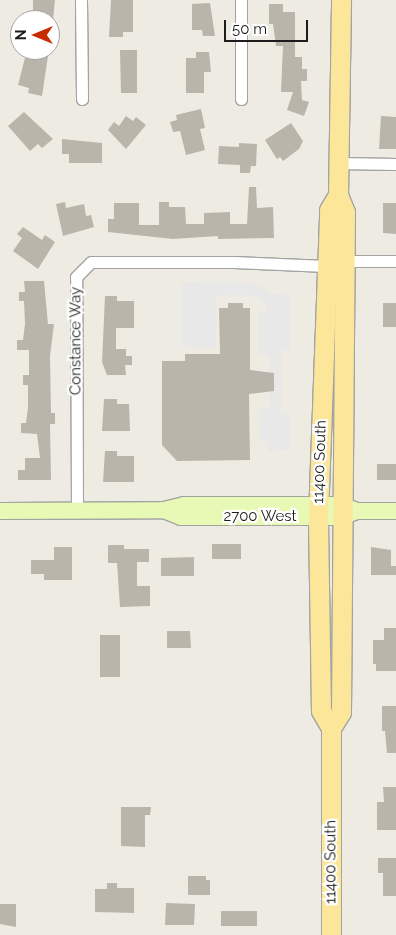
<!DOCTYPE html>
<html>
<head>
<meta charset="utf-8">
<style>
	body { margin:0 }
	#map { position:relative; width:396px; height:935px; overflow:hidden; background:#eeece2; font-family:Raleway,sans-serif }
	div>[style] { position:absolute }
	.parking>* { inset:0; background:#e8e8e8 }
	.building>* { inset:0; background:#bab5ab }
	.roads { filter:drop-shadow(1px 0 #a3a3a3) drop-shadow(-1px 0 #a3a3a3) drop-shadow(0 1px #a3a3a3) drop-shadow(0 -1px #a3a3a3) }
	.street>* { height:11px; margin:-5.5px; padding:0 5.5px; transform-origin:5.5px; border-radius:5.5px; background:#fff }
	.secondary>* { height:16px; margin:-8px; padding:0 8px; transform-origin:8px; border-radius:8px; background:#e7f9b4 }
	.primary>* { height:19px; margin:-9.5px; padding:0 9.5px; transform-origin:9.5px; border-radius:9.5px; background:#fce699 }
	span { translate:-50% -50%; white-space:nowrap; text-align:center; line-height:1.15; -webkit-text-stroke:4.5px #fff; paint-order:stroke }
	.street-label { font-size:15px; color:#1c1c1c }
	.north { position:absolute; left:10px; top:10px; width:50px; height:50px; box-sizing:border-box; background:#fff; border:1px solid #a4a4a4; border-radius:50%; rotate:270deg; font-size:14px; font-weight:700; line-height:20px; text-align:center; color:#1c1c1c }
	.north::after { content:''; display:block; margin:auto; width:18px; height:22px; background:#c82b00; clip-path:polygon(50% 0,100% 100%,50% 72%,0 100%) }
	.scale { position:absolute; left:224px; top:20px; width:84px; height:22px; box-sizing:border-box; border:2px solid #1c1c1c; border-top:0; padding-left:6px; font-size:15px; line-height:18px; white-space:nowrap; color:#1c1c1c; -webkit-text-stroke:4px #fff; paint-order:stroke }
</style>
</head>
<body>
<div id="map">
	<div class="parking">
		<div style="clip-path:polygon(181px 282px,254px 283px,273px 294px,290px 293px,290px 350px,281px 350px,281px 414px,290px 414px,291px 450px,268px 451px,268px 442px,260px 442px,259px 410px,269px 409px,269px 354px,259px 354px,259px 312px,268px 312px,263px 300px,254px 295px,217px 295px,216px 348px,181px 347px)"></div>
	</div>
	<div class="building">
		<div style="clip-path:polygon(33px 0,55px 0,53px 20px,33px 20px)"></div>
		<div style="clip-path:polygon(111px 0,133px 0,133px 32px,123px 32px,123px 37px,109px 37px)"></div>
		<div style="clip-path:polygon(210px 3px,215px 36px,203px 36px,202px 30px,192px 30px,192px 4px)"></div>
		<div style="clip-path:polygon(269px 4px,283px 4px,283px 12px,295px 12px,295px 57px,302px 57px,302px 69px,307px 69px,307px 81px,301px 81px,302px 100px,309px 102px,304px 116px,287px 110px,293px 92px,281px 92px,283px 46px,276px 46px,273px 24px,269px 24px)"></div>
		<div style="clip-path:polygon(27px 50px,48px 56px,42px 96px,28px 93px,29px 88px,18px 85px)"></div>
		<div style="clip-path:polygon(120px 50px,137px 50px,137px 93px,121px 93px)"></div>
		<div style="clip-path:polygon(196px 52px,209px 52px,211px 72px,204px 72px,204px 93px,186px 93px,186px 58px,196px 58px)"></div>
		<div style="clip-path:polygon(201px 109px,205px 128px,200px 129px,205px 150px,186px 155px,180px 131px,173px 132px,170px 122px,177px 120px,176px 115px)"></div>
		<div style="clip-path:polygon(24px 112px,53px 139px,42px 148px,38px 144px,30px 151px,8px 126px)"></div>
		<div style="clip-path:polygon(126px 116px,133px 121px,136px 117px,146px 125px,126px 149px,108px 130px,114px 122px,119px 126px)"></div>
		<div style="clip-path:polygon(381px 116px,396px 117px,396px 149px,379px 149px)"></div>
		<div style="clip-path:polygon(291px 123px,303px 141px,299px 149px,283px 161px,280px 157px,277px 159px,265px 140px)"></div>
		<div style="clip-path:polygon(62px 139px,102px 143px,102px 163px,69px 163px,69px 154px,62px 154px)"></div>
		<div style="clip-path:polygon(239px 143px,257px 144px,256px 166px,251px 166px,250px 173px,240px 173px,240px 165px,218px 164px,219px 146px,239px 147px)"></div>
		<div style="clip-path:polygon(249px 187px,256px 187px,257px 208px,273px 207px,274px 238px,218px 239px,218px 236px,173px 239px,108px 232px,108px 219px,114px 219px,114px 203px,139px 203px,139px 225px,159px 225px,159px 202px,169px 202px,169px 207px,185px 207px,186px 224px,204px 224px,204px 213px,230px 212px,230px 224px,247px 224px)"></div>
		<div style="clip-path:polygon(65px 202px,66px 208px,84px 204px,86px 216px,91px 215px,94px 227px,63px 236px,56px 204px)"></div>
		<div style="clip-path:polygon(383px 203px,396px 203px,396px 234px,383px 233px)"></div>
		<div style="clip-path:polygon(23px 227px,42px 240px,45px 235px,55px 242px,38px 269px,13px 251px,22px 238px,17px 234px)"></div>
		<div style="clip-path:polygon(24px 281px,44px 281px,48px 324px,54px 324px,50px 356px,51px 413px,55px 413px,55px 424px,50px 424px,51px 480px,18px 480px,18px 470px,25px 470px,25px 458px,40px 458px,37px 434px,21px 433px,21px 423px,26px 423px,28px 407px,28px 385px,23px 385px,23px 375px,29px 375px,29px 350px,17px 350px,17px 340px,23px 340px,25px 324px,24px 301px,19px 301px,19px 292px,25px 292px)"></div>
		<div style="clip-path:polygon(105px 296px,117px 296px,117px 301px,134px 301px,134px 328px,116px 328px,116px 349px,126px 349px,126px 356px,132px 356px,132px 365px,125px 365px,126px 375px,107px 375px,102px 362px)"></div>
		<div style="clip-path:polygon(228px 303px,243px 303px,243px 308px,250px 308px,250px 370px,274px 373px,274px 391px,249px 394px,250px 460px,177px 461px,162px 445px,162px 361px,185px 361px,185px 354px,220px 354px,219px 308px,228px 308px)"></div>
		<div style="clip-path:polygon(383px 303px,396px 303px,396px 327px,383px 327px)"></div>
		<div style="clip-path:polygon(104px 399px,117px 399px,117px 404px,129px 404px,130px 431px,102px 431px)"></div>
		<div style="clip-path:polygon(105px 451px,117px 451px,117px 456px,134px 456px,134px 482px,103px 482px)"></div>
		<div style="clip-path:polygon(377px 464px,396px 464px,396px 480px,377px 480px)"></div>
		<div style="clip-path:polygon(212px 544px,241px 544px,241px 559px,212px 559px)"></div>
		<div style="clip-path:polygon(108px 545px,124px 545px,124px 549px,149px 549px,149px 562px,137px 562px,137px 586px,150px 586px,150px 606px,120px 607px,117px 563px,108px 563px)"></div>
		<div style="clip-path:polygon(54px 547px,72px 547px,72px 580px,44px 580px,44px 574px,31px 574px,31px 560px,54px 560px)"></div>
		<div style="clip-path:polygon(371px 547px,391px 550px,391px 566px,396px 566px,396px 575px,371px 575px)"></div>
		<div style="clip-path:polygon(194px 557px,194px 576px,161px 576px,161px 558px)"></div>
		<div style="clip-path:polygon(384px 628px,396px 628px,396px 671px,376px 671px,376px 664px,373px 664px,373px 640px,384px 640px)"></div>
		<div style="clip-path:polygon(167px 631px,190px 631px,191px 648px,167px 648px)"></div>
		<div style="clip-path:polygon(100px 635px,120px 635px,120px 677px,100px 677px)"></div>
		<div style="clip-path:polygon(382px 706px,396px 706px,396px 753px,387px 753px,385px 731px,382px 731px)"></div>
		<div style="clip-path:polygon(383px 787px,396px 787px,396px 830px,377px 830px,377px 802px,384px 802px)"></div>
		<div style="clip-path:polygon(121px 807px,151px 807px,150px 815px,145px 815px,145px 847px,121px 846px)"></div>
		<div style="clip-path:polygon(378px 858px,396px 858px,396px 896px,383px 896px,383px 873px,378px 873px)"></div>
		<div style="clip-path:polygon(188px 876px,206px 876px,206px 880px,210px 880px,210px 895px,188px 895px)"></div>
		<div style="clip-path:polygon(107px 883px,117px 883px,117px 888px,134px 888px,134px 913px,95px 912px,95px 889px,107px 889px)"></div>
		<div style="clip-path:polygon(166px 903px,195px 904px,194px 925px,165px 925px)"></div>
		<div style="clip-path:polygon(0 904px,16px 904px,16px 927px,0 924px)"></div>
		<div style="clip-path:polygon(221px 911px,257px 911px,257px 926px,221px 926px)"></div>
	</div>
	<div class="roads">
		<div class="street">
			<div style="left:81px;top:0;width:99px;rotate:89.4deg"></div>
			<div style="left:241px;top:99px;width:99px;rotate:-90deg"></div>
			<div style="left:339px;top:163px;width:57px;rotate:1deg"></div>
			<div style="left:345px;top:261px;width:51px"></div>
			<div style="left:77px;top:511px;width:234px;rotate:-90.2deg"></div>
			<div style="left:76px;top:277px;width:21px;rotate:-45deg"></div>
			<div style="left:91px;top:262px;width:143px"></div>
			<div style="left:234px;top:262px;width:92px;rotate:2.5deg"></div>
		</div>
		<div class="secondary">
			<div style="left:164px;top:510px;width:18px;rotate:22deg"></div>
			<div style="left:181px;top:517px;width:160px"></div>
			<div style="left:341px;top:517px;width:17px;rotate:-21deg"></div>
			<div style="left:357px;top:511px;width:39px"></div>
			<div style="left:0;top:511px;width:164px;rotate:-0.3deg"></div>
			<div style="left:164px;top:510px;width:21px;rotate:-14deg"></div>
			<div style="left:184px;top:505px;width:157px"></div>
			<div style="left:341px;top:505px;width:17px;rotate:21deg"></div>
		</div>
		<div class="primary">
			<div style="left:331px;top:728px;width:19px;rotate:-58deg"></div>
			<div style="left:341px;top:712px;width:500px;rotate:-89.54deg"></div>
			<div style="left:345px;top:212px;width:18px;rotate:-112deg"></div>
			<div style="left:338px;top:195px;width:195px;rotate:-89.1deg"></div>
			<div style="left:331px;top:935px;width:207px;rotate:-90deg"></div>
			<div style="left:331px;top:728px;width:20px;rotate:-120deg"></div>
			<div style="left:321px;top:711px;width:194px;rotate:-90.9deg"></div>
			<div style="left:318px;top:517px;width:307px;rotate:-87.9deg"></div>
			<div style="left:329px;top:210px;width:17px;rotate:-59deg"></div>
		</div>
	</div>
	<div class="street-label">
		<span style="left:76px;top:341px;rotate:-90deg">Constance Way</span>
		<span style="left:320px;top:462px;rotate:-88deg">11400 South</span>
		<span style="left:260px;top:517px">2700 West</span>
		<span style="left:331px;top:862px;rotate:-90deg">11400 South</span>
	</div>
	<div class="north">N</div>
	<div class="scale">50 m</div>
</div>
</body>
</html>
